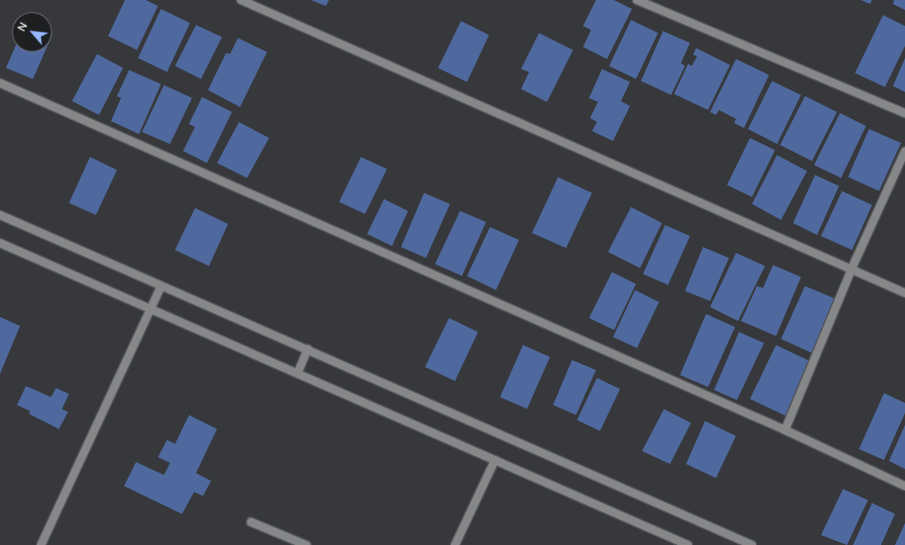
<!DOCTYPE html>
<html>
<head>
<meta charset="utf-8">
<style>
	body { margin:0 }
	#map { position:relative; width:905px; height:545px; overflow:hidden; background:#36383b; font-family:Quicksand,sans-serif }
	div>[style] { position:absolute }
	.building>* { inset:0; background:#4f699f }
	.roads { filter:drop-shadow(1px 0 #525457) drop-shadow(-1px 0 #525457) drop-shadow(0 1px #525457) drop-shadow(0 -1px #525457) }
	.minor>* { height:8px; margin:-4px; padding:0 4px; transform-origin:4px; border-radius:4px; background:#868788 }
	.tertiary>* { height:8px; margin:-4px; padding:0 4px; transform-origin:4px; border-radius:4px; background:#868788 }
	span { translate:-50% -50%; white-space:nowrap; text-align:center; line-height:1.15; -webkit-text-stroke:4px #1e1f21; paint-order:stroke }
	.north { position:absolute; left:12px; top:12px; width:40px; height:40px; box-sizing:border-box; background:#1e1f21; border:1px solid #6e6f71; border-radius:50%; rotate:298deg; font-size:11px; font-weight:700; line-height:16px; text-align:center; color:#e7e8ea }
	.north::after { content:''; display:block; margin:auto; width:14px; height:18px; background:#94b7fd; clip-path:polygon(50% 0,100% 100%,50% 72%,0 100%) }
</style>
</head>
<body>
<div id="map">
	<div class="building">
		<div style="clip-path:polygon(125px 0,146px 0,158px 6px,137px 50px,108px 36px)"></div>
		<div style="clip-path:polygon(311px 0,329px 0,326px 6px)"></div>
		<div style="clip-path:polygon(596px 0,614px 0,632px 9px,607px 59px,583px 47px,591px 30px,583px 26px)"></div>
		<div style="clip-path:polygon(861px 0,872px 0,870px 4px)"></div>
		<div style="clip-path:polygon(894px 0,905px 0,905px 10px,893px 4px)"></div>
		<div style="clip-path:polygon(161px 9px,190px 23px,167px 72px,138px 58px)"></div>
		<div style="clip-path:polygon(883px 15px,905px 26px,905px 46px,885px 87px,855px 73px)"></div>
		<div style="clip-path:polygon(631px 20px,658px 33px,636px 79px,609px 66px)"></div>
		<div style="clip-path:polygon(461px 21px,489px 35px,467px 82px,438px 68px)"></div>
		<div style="clip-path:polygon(196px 25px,222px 37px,201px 79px,175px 66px)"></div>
		<div style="clip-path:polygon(663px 31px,690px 43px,681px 63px,685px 66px,671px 95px,641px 81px)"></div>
		<div style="clip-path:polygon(44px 32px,52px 35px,33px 79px,6px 68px,20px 35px,20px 44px,44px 44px)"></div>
		<div style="clip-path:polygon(539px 33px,573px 50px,547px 102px,521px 89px,529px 72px,521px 69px)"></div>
		<div style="clip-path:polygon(238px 38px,267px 52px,240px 107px,208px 90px,226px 53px,230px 54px)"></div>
		<div style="clip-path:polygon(696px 48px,730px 65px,708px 110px,674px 94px,688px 64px,692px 66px,697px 56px,693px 55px)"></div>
		<div style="clip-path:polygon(97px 54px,123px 68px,99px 115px,72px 101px)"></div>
		<div style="clip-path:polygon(905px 58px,905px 92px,893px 86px)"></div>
		<div style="clip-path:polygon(736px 59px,769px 75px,744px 128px,734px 123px,736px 119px,719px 110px,716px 115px,710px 112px)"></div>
		<div style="clip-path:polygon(602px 69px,630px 82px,621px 101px,630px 106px,613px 141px,592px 131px,597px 122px,590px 118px,598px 102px,589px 98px)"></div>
		<div style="clip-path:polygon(129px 70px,161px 84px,139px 134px,111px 121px,121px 98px,117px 96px)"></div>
		<div style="clip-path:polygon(772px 81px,801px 95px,777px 144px,748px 129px)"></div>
		<div style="clip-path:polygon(164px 85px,192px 98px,170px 144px,142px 132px)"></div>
		<div style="clip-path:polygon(805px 96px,837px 112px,812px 161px,780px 145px)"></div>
		<div style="clip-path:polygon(202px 97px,232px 112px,207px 163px,183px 151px,195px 127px,189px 124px)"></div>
		<div style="clip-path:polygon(840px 113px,866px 126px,841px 178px,814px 165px)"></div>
		<div style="clip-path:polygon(239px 122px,269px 138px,247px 178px,217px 163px)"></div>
		<div style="clip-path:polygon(869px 129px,901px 143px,879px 191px,848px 177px)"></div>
		<div style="clip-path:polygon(750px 138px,775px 150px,752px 197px,727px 185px)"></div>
		<div style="clip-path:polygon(777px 155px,807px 171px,781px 220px,752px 204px)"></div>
		<div style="clip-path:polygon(90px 157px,117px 170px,96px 215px,69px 203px)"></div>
		<div style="clip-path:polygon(361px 157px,387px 169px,365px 214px,339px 202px)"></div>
		<div style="clip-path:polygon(815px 175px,839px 186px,817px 235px,793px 223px)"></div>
		<div style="clip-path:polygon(558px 177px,592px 193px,566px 248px,532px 233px)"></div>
		<div style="clip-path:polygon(842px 191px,872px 205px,852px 250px,821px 236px)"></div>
		<div style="clip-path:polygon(424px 193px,450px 204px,426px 258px,401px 247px)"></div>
		<div style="clip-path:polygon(384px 199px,408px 211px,392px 246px,367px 234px)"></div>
		<div style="clip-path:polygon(631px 207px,662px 223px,640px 268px,608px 252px)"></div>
		<div style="clip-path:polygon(195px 208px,228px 224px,209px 266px,175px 250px)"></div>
		<div style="clip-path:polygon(460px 211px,486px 222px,462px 276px,435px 264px)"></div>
		<div style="clip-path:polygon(665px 225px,690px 236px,668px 285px,643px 274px)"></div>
		<div style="clip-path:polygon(490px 227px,519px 240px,496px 290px,467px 276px)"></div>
		<div style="clip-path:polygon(703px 247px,729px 258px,710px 301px,685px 291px)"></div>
		<div style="clip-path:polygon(736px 253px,765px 266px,738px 321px,710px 307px)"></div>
		<div style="clip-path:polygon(773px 265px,801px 277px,776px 336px,741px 321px,757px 286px,763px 288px)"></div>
		<div style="clip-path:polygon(612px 272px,636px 284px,614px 330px,589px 318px)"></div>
		<div style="clip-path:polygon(805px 286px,836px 299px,812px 353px,781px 339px)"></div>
		<div style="clip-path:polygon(635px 290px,659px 302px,637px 348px,613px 337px)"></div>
		<div style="clip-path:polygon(706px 314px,735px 327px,708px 387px,680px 375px)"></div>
		<div style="clip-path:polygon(0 317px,20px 326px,0 374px)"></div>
		<div style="clip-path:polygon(449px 318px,478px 332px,455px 381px,425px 367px)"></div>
		<div style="clip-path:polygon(739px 332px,764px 343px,737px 400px,714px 390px)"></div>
		<div style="clip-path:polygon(523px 345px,550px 357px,527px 409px,500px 397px)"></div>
		<div style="clip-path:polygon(776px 345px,812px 362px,786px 416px,750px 399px)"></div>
		<div style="clip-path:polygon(572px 360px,596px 370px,576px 415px,553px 405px)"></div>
		<div style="clip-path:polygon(597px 378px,620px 389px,600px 431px,577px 420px)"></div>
		<div style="clip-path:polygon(26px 386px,51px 397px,56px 388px,69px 394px,62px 409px,68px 412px,59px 429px,29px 414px,30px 411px,17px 405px)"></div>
		<div style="clip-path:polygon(884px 393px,905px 403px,905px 413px,884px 460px,859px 449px)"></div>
		<div style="clip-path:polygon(664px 409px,691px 423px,670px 464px,642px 451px)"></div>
		<div style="clip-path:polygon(189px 415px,217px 429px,196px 473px,211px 481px,203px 496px,194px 492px,182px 514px,124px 486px,136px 462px,164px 475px,170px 463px,158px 457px,167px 440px,175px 444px)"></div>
		<div style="clip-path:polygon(705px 421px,736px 436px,716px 478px,686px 464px)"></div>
		<div style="clip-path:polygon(905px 425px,905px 469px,889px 461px)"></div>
		<div style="clip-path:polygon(843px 489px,868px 500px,847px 545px,821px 535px)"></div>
		<div style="clip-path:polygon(872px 503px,895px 514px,881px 545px,853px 545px)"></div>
		<div style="clip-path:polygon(905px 523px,905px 545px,895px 545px)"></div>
	</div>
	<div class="roads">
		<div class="minor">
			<div style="left:241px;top:0;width:726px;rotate:23.81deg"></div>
			<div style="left:637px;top:0;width:291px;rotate:22.9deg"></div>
			<div style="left:0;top:83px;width:858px;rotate:23.85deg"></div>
			<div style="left:785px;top:430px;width:132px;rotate:25deg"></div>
			<div style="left:785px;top:430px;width:175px;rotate:-67.5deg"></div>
			<div style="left:852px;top:268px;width:128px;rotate:-65.6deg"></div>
			<div style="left:251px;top:522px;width:60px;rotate:22.7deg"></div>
			<div style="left:455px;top:545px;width:94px;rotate:-64.8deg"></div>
		</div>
		<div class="tertiary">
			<div style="left:0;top:215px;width:821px;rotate:23.69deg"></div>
			<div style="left:0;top:243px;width:751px;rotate:23.7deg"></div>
			<div style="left:298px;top:372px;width:25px;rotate:-67deg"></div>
			<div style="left:41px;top:545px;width:285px;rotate:-65.1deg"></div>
		</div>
	</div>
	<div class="north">N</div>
</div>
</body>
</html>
